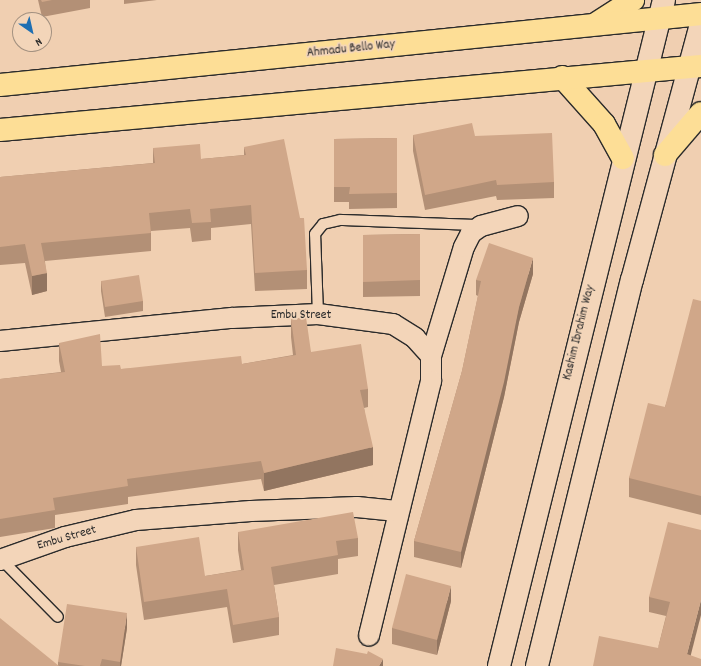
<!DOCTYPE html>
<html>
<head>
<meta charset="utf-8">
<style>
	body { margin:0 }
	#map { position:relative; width:701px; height:666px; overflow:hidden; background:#f0cfb1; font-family:Dekko,sans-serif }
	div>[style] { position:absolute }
	.roads { filter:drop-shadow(1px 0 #2b2b2b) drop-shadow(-1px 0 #2b2b2b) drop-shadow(0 1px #2b2b2b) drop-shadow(0 -1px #2b2b2b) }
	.service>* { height:10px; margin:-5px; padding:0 5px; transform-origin:5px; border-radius:5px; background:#f3d5b9 }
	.minor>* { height:20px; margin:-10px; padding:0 10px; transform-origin:10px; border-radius:10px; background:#f3d5b9 }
	.secondary>* { height:22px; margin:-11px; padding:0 11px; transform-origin:11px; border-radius:11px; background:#f3d5b9 }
	.primary>* { height:22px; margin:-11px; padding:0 11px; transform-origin:11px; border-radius:11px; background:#fdde96 }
	.wall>* { inset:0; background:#b39076 }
	.shaded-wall>* { inset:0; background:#927560 }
	.building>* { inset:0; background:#d0a789 }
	span { translate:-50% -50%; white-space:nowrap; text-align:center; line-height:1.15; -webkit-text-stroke:3.5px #f3d5b9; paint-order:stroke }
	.street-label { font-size:13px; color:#2b2b2b }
	.north { position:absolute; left:12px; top:12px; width:40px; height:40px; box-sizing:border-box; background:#f3d5b9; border:1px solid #a39180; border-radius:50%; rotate:146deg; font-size:11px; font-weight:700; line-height:16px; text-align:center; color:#2b2b2b }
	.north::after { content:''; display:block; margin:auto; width:14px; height:18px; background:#1f6fb2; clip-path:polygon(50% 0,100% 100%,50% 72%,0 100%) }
</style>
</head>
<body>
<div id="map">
	<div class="roads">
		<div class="service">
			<div style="left:318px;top:314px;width:80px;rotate:-92.1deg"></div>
			<div style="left:315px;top:234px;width:13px;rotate:-51deg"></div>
			<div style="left:323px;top:224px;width:18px;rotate:-13deg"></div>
			<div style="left:341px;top:220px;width:136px;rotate:2.1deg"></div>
			<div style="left:1px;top:559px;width:81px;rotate:45.5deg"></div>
		</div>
		<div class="minor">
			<div style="left:0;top:341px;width:233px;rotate:-5.7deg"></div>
			<div style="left:232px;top:318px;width:86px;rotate:-2.7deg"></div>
			<div style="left:318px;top:314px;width:76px;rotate:7.6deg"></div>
			<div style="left:393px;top:324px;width:26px;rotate:32deg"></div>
			<div style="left:415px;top:338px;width:24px;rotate:48deg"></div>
			<div style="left:431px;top:356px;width:25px;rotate:90deg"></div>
			<div style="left:431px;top:381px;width:262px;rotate:103.7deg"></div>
			<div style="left:431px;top:356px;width:114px;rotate:-73.2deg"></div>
			<div style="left:464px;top:247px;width:16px;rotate:-63deg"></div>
			<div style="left:471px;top:233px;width:12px;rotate:-35deg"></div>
			<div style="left:481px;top:226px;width:38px;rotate:-15deg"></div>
			<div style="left:0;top:560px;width:69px;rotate:-19.5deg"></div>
			<div style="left:65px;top:537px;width:73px;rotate:-13.5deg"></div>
			<div style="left:136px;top:520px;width:115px;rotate:-4.5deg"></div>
			<div style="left:251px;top:511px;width:106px;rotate:-2.2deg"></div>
			<div style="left:357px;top:507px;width:40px;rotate:5.7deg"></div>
		</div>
		<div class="secondary">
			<div style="left:499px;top:666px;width:686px;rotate:-76.09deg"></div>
			<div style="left:537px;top:666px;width:398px;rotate:-76.2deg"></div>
			<div style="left:632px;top:280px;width:265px;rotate:-74.9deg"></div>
		</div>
		<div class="primary">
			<div style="left:597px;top:23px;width:43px;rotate:-32.6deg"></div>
			<div style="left:562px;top:77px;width:63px;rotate:48.2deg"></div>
			<div style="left:604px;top:124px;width:39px;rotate:61deg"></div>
			<div style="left:0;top:85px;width:705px;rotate:-5.78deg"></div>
			<div style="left:0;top:130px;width:704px;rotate:-5.22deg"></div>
			<div style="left:665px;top:155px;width:55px;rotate:-49.4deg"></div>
		</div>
	</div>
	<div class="wall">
		<div style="clip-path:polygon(38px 0,90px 0,90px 8px,42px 17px)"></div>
		<div style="clip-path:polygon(124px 0,157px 0,124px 4px)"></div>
		<div style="clip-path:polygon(413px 135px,475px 136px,554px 182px,554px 198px,497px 200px,496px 196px,425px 210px,413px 151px)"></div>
		<div style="clip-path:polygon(397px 138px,397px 208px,349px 209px,349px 202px,334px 202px,334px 139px)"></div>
		<div style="clip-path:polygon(244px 147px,307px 270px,307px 289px,255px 291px,251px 224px,211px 228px,211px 240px,192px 242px,190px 228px,151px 231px,151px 251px,45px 261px,47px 291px,32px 295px,25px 263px,0 265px,0 177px,153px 163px,153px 148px,201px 159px,244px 155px)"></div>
		<div style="clip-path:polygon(420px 234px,420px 296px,363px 297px,363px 235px)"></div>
		<div style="clip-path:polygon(533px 274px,519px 322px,504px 397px,461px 568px,414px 557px,414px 541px,462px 371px,478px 296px,476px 295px,476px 280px)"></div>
		<div style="clip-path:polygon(101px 281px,143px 301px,143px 311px,105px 317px,101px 291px)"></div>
		<div style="clip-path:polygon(701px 301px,701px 515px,629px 497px,629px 478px,665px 407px)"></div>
		<div style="clip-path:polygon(291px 319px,311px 352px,368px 389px,368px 407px,364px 408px,373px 465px,264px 491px,261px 479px,128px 497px,128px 504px,55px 515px,55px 528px,0 537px,0 379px,61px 372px,59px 361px,59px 343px,102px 366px,121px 369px,242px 364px,293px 355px,291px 337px)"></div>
		<div style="clip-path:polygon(701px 530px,658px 648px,666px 616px,649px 612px,649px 597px)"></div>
		<div style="clip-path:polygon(238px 532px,358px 538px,358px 556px,338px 559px,338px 574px,274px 585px,279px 617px,279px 635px,233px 643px,227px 607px,144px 620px,136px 565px,136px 547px,205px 576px,241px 570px,238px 550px)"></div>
		<div style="clip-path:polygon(451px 601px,437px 655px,392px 644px,392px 628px)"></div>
		<div style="clip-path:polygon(127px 628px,121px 666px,0 666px,58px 665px,58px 662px)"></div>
	</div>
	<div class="shaded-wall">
		<div style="clip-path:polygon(533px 258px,533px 274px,519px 322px,504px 397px,461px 568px,461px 552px,519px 307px)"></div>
		<div style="clip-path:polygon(47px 273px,47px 291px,32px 295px,32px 276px)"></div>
		<div style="clip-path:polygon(373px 447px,373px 465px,264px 491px,264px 473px)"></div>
		<div style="clip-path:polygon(451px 586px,451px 601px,437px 655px,437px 640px)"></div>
		<div style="clip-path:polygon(701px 600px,701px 615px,688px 666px,687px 654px)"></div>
		<div style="clip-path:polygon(127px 613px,127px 628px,121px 666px,120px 666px,120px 662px)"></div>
		<div style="clip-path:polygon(383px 659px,383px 666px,379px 666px)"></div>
	</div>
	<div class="building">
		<div style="clip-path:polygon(41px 0,52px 0,42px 2px)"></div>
		<div style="clip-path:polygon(472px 123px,475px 136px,552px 133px,554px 182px,497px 185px,496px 180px,425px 195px,413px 135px)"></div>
		<div style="clip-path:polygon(397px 138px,397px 193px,349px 194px,350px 187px,334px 187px,334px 139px)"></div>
		<div style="clip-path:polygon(284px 139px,300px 218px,304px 218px,307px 270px,255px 273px,251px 205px,210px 209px,211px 222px,192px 223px,190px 209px,149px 213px,151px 233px,41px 243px,47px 273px,32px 276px,25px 244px,0 247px,0 177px,155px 163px,153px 148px,200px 144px,201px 159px,246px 155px,244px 147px)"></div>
		<div style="clip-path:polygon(420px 234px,420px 280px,363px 282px,363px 235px)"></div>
		<div style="clip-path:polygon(489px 243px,533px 258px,519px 307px,504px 382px,461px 552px,414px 541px,462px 371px,481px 281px,476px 280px)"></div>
		<div style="clip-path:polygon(139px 275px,143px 301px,105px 307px,101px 281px)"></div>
		<div style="clip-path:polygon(693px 299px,701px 301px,701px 496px,629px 478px,648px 403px,665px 407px)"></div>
		<div style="clip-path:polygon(306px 317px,311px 352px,361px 344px,368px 389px,360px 390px,373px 447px,264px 473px,261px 461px,127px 479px,128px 486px,53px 498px,55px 510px,0 519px,0 379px,65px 372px,59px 343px,100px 334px,102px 366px,120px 365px,121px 369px,241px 356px,242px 364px,296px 355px,291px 319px)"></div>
		<div style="clip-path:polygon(353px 512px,358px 538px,336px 541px,338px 555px,271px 567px,279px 617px,233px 625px,227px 589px,144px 602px,136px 547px,199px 537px,205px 576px,244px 570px,238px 532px)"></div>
		<div style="clip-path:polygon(668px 522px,701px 530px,701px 600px,687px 654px,701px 659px,701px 666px,593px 666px,599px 636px,658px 648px,670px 602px,649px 597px)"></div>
		<div style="clip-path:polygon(406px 574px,451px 586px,437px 640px,392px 628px)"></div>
		<div style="clip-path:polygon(67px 604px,127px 613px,120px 662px,102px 659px,100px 666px,85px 666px,58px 662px)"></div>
		<div style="clip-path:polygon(0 618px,59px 666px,0 666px)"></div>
		<div style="clip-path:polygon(336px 648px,367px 654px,368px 651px,383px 659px,379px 666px,333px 666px)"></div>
	</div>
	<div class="street-label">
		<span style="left:351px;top:50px;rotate:-6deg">Ahmadu Bello Way</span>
		<span style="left:301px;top:316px">Embu Street</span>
		<span style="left:580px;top:333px;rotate:-76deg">Kashim Ibrahim Way</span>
		<span style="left:67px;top:539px;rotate:-16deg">Embu Street</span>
	</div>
	<div class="north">N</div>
</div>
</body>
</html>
